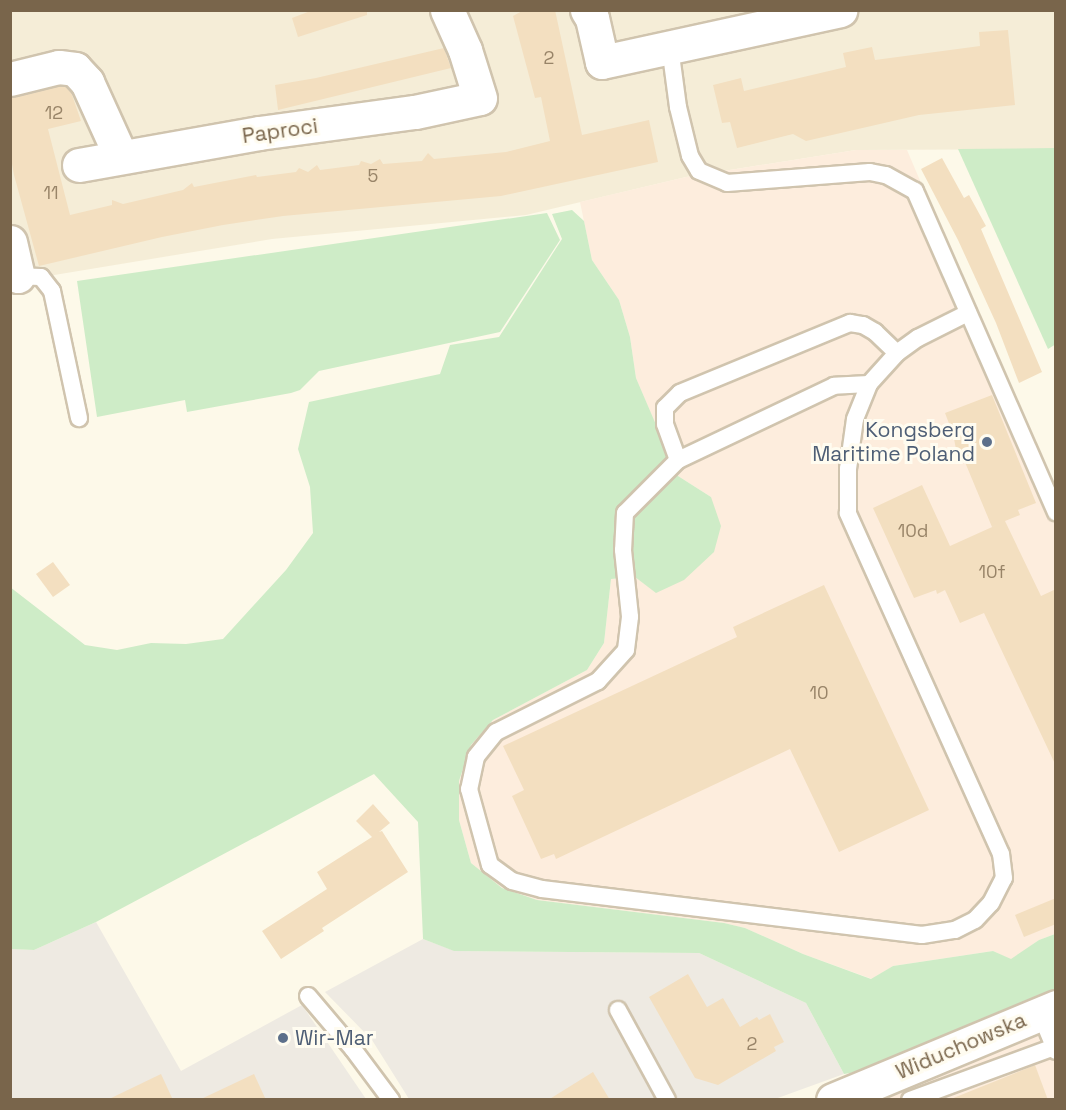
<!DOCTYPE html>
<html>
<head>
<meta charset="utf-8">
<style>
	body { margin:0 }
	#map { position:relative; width:1066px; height:1110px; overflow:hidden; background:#fdf9e9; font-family:"Space Grotesk",sans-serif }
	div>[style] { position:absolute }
	.residential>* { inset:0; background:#f5edd7 }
	.commercial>* { inset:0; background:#fdeddd }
	.industrial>* { inset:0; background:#eeeae2 }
	.green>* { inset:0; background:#ceecc7 }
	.building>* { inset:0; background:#f3dfc0 }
	.roads { filter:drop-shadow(2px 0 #d0c4ae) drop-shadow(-2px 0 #d0c4ae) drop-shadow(0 2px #d0c4ae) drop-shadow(0 -2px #d0c4ae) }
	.lane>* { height:16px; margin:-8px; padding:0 8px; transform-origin:8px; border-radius:8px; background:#fff }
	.street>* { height:33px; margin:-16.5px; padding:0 16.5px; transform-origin:16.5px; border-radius:16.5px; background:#fff }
	.dots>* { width:16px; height:16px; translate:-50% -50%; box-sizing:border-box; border:3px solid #fffcf0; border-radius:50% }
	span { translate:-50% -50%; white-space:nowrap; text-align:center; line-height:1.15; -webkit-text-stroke:6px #fffcf0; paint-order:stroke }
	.number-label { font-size:18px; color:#988468 }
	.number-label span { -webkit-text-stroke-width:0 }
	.street-label { font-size:21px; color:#79654b }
	.service-label { font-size:21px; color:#4e5e75 }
	.right { translate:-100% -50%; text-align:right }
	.left { translate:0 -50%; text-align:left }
	.frame { position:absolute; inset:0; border:12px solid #79654b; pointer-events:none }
</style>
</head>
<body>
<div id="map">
	<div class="residential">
		<div style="clip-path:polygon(10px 11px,1055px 11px,1055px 149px,856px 150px,686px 177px,526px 215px,272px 239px,12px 282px)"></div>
	</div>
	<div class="commercial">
		<div style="clip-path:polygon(856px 150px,907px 150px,1055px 497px,1055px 934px,1039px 940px,1011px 960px,993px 951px,893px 966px,872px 979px,803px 954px,745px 928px,724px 923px,537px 900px,502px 888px,471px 863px,459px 820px,459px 781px,471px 745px,493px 720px,587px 670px,604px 643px,611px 579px,635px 577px,656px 592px,711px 497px,678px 476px,664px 445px,636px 378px,630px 337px,619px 300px,592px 260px,580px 202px,686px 177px)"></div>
		<div style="clip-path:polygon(1055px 1026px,1055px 1099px,880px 1099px)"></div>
	</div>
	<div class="industrial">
		<div style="clip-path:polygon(96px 922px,181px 1071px,302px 1005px,366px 1099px,11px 1099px,10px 949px,34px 950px)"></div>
		<div style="clip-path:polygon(423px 939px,455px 951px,699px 953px,806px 1003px,844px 1074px,775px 1099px,409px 1099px,372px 1040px,325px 992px)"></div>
	</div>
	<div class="green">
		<div style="clip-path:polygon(1055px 148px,1056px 344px,1048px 349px,958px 149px)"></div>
		<div style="clip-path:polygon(572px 210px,584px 221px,592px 260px,619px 300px,630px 337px,636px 378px,678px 476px,711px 497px,721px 526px,714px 552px,684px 580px,656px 593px,635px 577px,611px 579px,604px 643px,587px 670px,493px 720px,471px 745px,459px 781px,459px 820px,471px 863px,502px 888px,537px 900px,724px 923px,745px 928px,803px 954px,871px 979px,893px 966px,993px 951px,1011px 959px,1039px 940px,1055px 934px,1055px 989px,863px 1071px,844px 1074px,806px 1003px,699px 953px,454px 951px,423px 939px,418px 822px,374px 774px,96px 922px,34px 950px,11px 949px,10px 587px,85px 645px,117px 650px,151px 643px,186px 644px,223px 639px,286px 570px,313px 533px,310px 487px,298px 449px,309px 402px,440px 374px,450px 345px,499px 337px,562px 239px,552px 214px)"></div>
		<div style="clip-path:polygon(547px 213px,560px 240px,500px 332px,319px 371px,300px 390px,291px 393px,187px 412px,185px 400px,97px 417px,77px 281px)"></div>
	</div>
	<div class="building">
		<div style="clip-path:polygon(313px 10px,367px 10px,367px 15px,298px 37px,292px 18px)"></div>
		<div style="clip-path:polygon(524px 10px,555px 10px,582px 135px,649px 120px,658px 162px,501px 196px,283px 216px,223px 225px,162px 237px,39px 266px,14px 175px,10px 153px,10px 97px,60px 86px,66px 87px,71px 92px,81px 121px,48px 129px,70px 215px,112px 205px,112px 200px,123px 204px,183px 190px,192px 183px,194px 187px,256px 175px,257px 177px,296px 172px,299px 168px,308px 172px,317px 165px,320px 170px,359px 165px,361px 161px,371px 164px,380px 159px,383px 164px,422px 161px,428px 153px,434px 159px,506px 152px,550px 141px,541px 97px,535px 98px,513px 16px)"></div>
		<div style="clip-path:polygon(1008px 30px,1015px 105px,919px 115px,806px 141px,793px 134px,737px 148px,730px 122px,722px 123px,713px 85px,741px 78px,744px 91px,846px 67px,843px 53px,872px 47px,875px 60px,980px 46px,979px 32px)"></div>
		<div style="clip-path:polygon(444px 48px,451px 68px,278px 110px,275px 85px,316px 78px)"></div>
		<div style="clip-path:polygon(942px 158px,964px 198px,969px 195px,986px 226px,981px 229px,1042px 372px,1019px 383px,996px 323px,958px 240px,921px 169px)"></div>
		<div style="clip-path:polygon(992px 395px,1036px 503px,1018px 510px,1020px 515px,1005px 521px,1041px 596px,1056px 589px,1056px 766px,984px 613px,960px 623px,945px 590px,937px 594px,936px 590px,914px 598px,873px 508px,922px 485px,950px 546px,1001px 523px,992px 527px,962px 455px,956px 449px,953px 434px,945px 413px)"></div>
		<div style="clip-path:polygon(53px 562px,70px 585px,53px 597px,36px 574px)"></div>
		<div style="clip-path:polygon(824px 585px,929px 810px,839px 852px,790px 749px,556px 859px,554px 854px,541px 859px,512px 796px,524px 790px,503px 746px,737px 637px,733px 627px)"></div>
		<div style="clip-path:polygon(373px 804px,390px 823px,379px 832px,382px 831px,408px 872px,322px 928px,324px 931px,281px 959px,262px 931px,327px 889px,317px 872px,372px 837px,356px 821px)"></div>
		<div style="clip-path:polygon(1056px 898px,1056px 924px,1024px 937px,1015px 915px)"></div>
		<div style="clip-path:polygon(688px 974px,707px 1007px,723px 998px,740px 1027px,757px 1017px,759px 1020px,770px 1014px,784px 1042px,774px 1047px,776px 1051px,718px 1085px,695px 1078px,649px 997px)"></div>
		<div style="clip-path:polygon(1035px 1065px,1048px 1100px,951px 1100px,951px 1099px)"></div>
		<div style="clip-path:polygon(593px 1072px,610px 1100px,548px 1100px)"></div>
		<div style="clip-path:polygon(161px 1074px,173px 1100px,107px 1100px)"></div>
		<div style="clip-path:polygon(254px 1074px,266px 1100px,199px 1100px)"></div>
	</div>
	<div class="roads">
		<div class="lane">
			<div style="left:670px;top:47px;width:61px;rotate:82.4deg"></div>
			<div style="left:678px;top:107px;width:50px;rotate:76.2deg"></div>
			<div style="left:690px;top:156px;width:17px;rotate:59deg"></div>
			<div style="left:699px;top:171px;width:30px;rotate:23deg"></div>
			<div style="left:727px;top:183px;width:143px;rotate:-4.4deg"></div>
			<div style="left:870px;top:172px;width:16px;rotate:11deg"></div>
			<div style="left:886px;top:175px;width:33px;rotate:29deg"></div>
			<div style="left:915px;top:191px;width:351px;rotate:66.3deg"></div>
			<div style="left:11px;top:276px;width:30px;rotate:2deg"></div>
			<div style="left:41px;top:277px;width:18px;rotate:52deg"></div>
			<div style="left:52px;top:291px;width:130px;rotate:78deg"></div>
			<div style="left:869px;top:384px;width:35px;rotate:177deg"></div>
			<div style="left:834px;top:386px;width:173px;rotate:154.6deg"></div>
			<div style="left:678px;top:460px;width:75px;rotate:135deg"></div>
			<div style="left:625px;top:513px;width:37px;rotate:93deg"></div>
			<div style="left:623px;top:550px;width:67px;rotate:84deg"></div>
			<div style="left:630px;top:617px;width:33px;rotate:97deg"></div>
			<div style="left:626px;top:650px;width:42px;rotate:132.1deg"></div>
			<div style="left:598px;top:681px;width:114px;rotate:153.4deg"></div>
			<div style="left:496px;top:732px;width:32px;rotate:129deg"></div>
			<div style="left:476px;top:757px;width:33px;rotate:102deg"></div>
			<div style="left:469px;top:789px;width:79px;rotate:74.6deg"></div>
			<div style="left:490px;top:865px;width:27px;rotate:36deg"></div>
			<div style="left:512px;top:881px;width:31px;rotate:15deg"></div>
			<div style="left:542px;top:889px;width:383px;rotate:6.9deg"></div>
			<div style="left:922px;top:935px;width:33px;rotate:-9deg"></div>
			<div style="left:955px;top:930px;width:22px;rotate:-27deg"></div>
			<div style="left:975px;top:920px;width:23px;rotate:-47deg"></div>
			<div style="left:991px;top:903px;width:28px;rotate:-63deg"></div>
			<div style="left:1004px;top:878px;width:24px;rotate:-97deg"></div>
			<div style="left:1001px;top:854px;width:374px;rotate:-114.2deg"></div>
			<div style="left:848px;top:513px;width:44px;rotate:-90deg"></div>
			<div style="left:848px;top:469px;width:50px;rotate:-82deg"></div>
			<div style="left:855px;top:419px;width:38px;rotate:-68deg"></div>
			<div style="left:869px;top:384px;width:42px;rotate:-47.9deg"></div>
			<div style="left:897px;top:353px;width:26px;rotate:-36deg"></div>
			<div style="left:918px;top:338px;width:56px;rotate:-26.6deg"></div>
			<div style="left:678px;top:460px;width:38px;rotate:-110deg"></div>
			<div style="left:665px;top:424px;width:16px;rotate:-90deg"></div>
			<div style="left:665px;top:408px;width:21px;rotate:-45deg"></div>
			<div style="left:680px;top:393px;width:184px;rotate:-22.4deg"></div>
			<div style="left:850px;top:323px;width:13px;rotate:9deg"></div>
			<div style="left:863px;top:325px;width:14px;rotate:30deg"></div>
			<div style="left:875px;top:332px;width:30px;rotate:44deg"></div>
			<div style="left:308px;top:996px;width:70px;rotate:49.7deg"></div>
			<div style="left:353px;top:1049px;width:64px;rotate:53.3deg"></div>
			<div style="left:618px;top:1010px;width:102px;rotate:61.4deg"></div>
			<div style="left:1040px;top:1013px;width:41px;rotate:67.2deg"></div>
			<div style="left:910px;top:1100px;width:153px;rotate:-20.2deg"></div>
		</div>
		<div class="street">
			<div style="left:587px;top:10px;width:9px;rotate:58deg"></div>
			<div style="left:592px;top:18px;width:45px;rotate:77.2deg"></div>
			<div style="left:602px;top:62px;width:244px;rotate:-12.3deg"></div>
			<div style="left:10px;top:79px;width:50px;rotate:-13.8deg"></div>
			<div style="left:59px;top:67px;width:16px;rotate:7deg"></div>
			<div style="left:75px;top:69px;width:18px;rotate:47deg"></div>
			<div style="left:87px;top:82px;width:82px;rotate:65.6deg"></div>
			<div style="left:79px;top:165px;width:183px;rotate:-10.1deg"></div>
			<div style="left:259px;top:133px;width:157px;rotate:-7.7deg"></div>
			<div style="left:415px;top:112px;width:66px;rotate:-12.2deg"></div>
			<div style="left:480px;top:98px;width:50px;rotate:-107.4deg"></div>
			<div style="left:465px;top:50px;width:44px;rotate:-114.2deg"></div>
			<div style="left:10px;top:242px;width:35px;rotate:77deg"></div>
			<div style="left:833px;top:1100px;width:242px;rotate:-22.6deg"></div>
		</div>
	</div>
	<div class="dots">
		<div style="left:987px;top:442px;background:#5c6f8a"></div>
		<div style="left:283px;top:1038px;background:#5c6f8a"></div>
	</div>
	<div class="number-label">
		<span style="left:549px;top:58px">2</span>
		<span style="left:54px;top:113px">12</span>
		<span style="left:373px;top:176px">5</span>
		<span style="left:51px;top:193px">11</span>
		<span style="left:913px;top:531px">10d</span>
		<span style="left:992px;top:572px">10f</span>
		<span style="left:819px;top:693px">10</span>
		<span style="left:752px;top:1044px">2</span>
	</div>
	<div class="street-label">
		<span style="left:280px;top:131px;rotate:-8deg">Paproci</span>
		<span style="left:961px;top:1046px;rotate:-23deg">Widuchowska</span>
	</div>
	<div class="service-label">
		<span class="right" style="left:975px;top:442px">Kongsberg<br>Maritime Poland</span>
		<span class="left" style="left:295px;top:1038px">Wir-Mar</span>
	</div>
	<div class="frame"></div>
</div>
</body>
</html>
